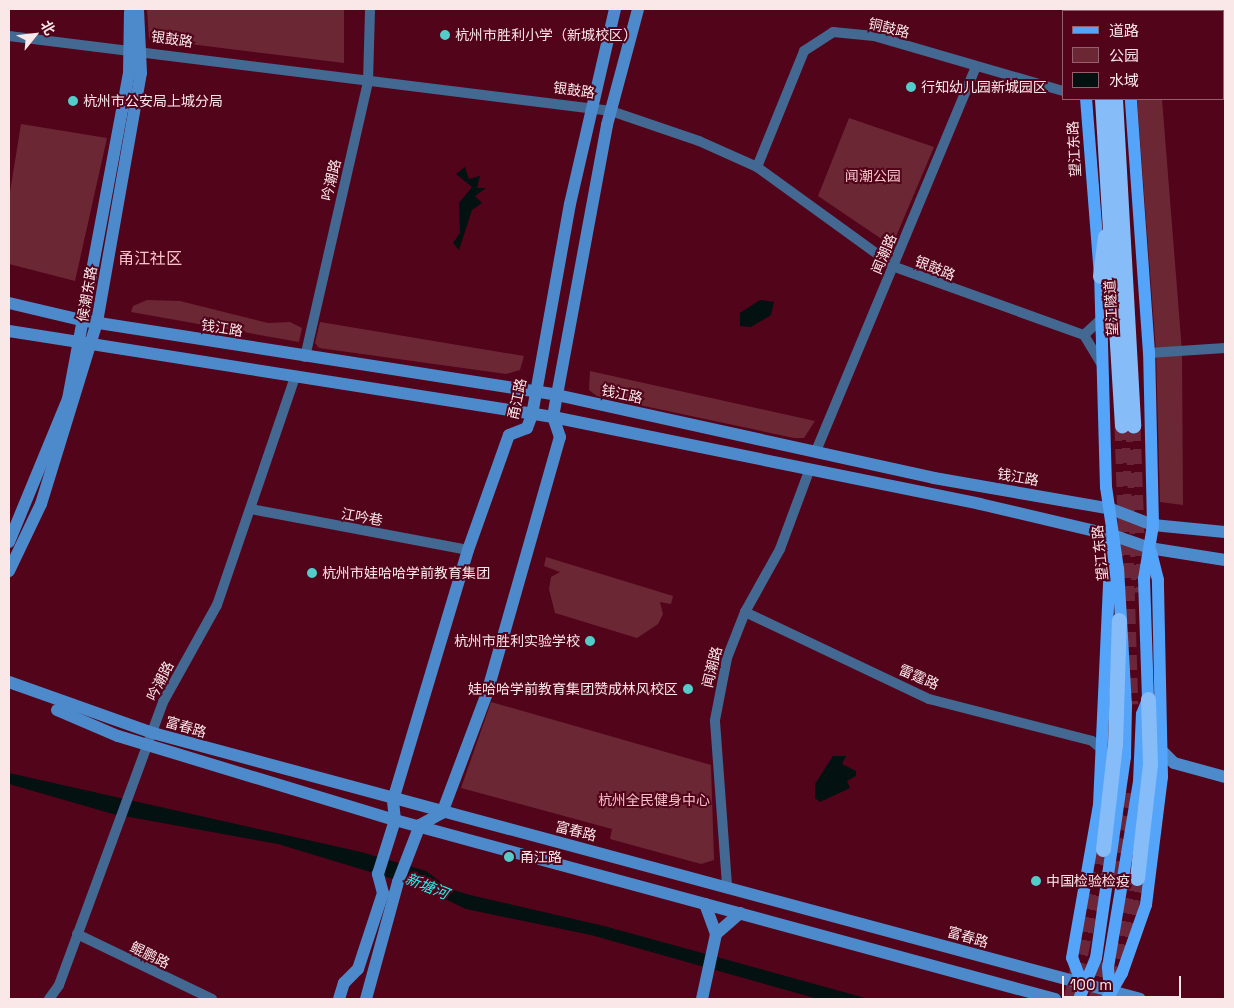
<!DOCTYPE html>
<html>
<head>
<meta charset="utf-8">
<style>
	body { margin:0 }
	#map { position:relative; width:1234px; height:1008px; overflow:hidden; background:#52041b; font-family:"Space Grotesk","Noto Sans SC",sans-serif }
	div>[style] { position:absolute }
	.green>* { inset:0; background:#6c2734 }
	.water>* { inset:0; background:#031111 }
	.highway-tunnel>* { height:15px; margin-top:-7.5px; transform-origin:0; background:repeating-linear-gradient(90deg,#6b263a 0 15px,transparent 0 23px) }
	.street>* { height:10px; margin:-5px; padding:0 5px; transform-origin:5px; border-radius:5px; background:#436891 }
	.secondary>* { height:12px; margin:-6px; padding:0 6px; transform-origin:6px; border-radius:6px; background:#4d8acb }
	.primary>* { height:12px; margin:-6px; padding:0 6px; transform-origin:6px; border-radius:6px; background:#54a4f9 }
	.highway>* { height:15px; margin:-7.5px; padding:0 7.5px; transform-origin:7.5px; border-radius:7.5px; background:#86bcf8 }
	.dots>* { width:14px; height:14px; translate:-50% -50%; box-sizing:border-box; border:2px solid #52041b; border-radius:50% }
	span { translate:-50% -50%; white-space:nowrap; text-align:center; line-height:1.15; -webkit-text-stroke:4px #52041b; paint-order:stroke }
	.street-label { font-size:14px; color:#fae7e8 }
	.poi-label { font-size:14px; color:#fae7e8 }
	.left { translate:0 -50%; text-align:left }
	.right { translate:-100% -50%; text-align:right }
	.park-label { font-size:14px; color:#f3c2c6 }
	.water-label { font-size:15px; color:#28f0eb; font-style:italic }
	.quarter-label { font-size:16px; color:#fbc3c9 }
	.frame { position:absolute; inset:0; border:10px solid #fae7e8; pointer-events:none }
	.legend { position:absolute; left:1062px; top:10px; width:162px; height:90px; box-sizing:border-box; background:#52041b; border:1px solid #955f6d; margin:0; padding:6px 9px; list-style:none; font-size:15px; color:#fae7e8 }
	.legend li { display:flex; align-items:center; gap:10px; height:25px }
	.legend b { width:25px; border:1px solid #955f6d }
	.north { position:absolute; left:10px; top:10px; width:50px; height:50px; -webkit-text-stroke:4px #52041b; paint-order:stroke; rotate:61deg; font-size:14px; font-weight:700; line-height:20px; text-align:center; color:#fae7e8 }
	.north::after { content:''; display:block; margin:auto; width:18px; height:22px; background:#fae7e8; clip-path:polygon(50% 0,100% 100%,50% 72%,0 100%) }
	.scale { position:absolute; left:1062px; top:976px; width:119px; height:22px; box-sizing:border-box; border:2px solid #fae7e8; border-top:0; padding-left:6px; font-size:15px; line-height:18px; white-space:nowrap; color:#fae7e8; -webkit-text-stroke:4px #52041b; paint-order:stroke }
</style>
</head>
<body>
<div id="map">
	<div class="green">
		<div style="clip-path:polygon(147px 9px,344px 9px,344px 63px,149px 39px)"></div>
		<div style="clip-path:polygon(1137px 99px,1162px 99px,1182px 351px,1183px 505px,1160px 502px,1156px 352px)"></div>
		<div style="clip-path:polygon(849px 118px,934px 147px,892px 246px,818px 196px)"></div>
		<div style="clip-path:polygon(21px 124px,107px 138px,75px 281px,9px 264px,9px 198px)"></div>
		<div style="clip-path:polygon(147px 300px,180px 301px,268px 323px,290px 322px,302px 328px,299px 342px,131px 312px,133px 306px)"></div>
		<div style="clip-path:polygon(320px 322px,524px 356px,520px 370px,506px 374px,319px 348px,315px 343px)"></div>
		<div style="clip-path:polygon(590px 371px,815px 421px,804px 438px,794px 438px,597px 396px,589px 390px)"></div>
		<div style="clip-path:polygon(546px 557px,673px 596px,671px 604px,660px 602px,663px 614px,658px 624px,637px 638px,555px 613px,549px 589px,551px 577px,560px 572px,544px 566px)"></div>
		<div style="clip-path:polygon(491px 702px,711px 765px,714px 860px,701px 864px,610px 839px,612px 829px,461px 788px)"></div>
	</div>
	<div class="water">
		<div style="clip-path:polygon(465px 167px,469px 179px,480px 176px,477px 188px,486px 188px,475px 196px,482px 203px,472px 210px,459px 250px,453px 243px,460px 233px,459px 203px,472px 187px,456px 174px)"></div>
		<div style="clip-path:polygon(760px 300px,774px 302px,771px 315px,751px 327px,740px 326px,740px 313px)"></div>
		<div style="clip-path:polygon(833px 756px,846px 756px,842px 764px,856px 771px,856px 776px,847px 781px,850px 788px,820px 802px,815px 798px,815px 784px)"></div>
		<div style="clip-path:polygon(9px 773px,361px 852px,426px 871px,450px 889px,470px 895px,604px 926px,869px 999px,818px 999px,591px 935px,466px 909px,420px 887px,278px 844px,113px 814px,9px 784px)"></div>
	</div>
	<div class="highway-tunnel">
		<div style="left:1122px;top:425px;width:279px;rotate:88.2deg"></div>
		<div style="left:1133px;top:426px;width:166px;rotate:87.9deg"></div>
		<div style="left:1113px;top:875px;width:84px;rotate:-81.1deg"></div>
		<div style="left:1115px;top:981px;width:105px;rotate:-77.9deg"></div>
		<div style="left:1071px;top:999px;width:153px;rotate:-78deg"></div>
		<div style="left:1096px;top:999px;width:45px;rotate:-76deg"></div>
	</div>
	<div class="street">
		<div style="left:9px;top:36px;width:607px;rotate:7.1deg"></div>
		<div style="left:611px;top:111px;width:93px;rotate:18.8deg"></div>
		<div style="left:699px;top:141px;width:64px;rotate:24.1deg"></div>
		<div style="left:757px;top:167px;width:170px;rotate:35.9deg"></div>
		<div style="left:895px;top:267px;width:201px;rotate:19.8deg"></div>
		<div style="left:1084px;top:335px;width:35px;rotate:59deg"></div>
		<div style="left:757px;top:167px;width:125px;rotate:-67.9deg"></div>
		<div style="left:804px;top:51px;width:35px;rotate:-33deg"></div>
		<div style="left:833px;top:32px;width:41px;rotate:5.6deg"></div>
		<div style="left:874px;top:36px;width:197px;rotate:16.2deg"></div>
		<div style="left:1084px;top:335px;width:23px;rotate:-43deg"></div>
		<div style="left:1149px;top:353px;width:76px;rotate:-3.8deg"></div>
		<div style="left:305px;top:357px;width:282px;rotate:-77.1deg"></div>
		<div style="left:368px;top:82px;width:73px;rotate:-88.4deg"></div>
		<div style="left:816px;top:451px;width:416px;rotate:-67.4deg"></div>
		<div style="left:251px;top:509px;width:221px;rotate:10.7deg"></div>
		<div style="left:745px;top:612px;width:204px;rotate:25.3deg"></div>
		<div style="left:929px;top:699px;width:168px;rotate:14.4deg"></div>
		<div style="left:1092px;top:741px;width:16px;rotate:40deg"></div>
		<div style="left:727px;top:885px;width:165px;rotate:-94.2deg"></div>
		<div style="left:715px;top:720px;width:63px;rotate:-79deg"></div>
		<div style="left:727px;top:658px;width:49px;rotate:-68.6deg"></div>
		<div style="left:745px;top:612px;width:72px;rotate:-60.9deg"></div>
		<div style="left:780px;top:549px;width:83px;rotate:-69.6deg"></div>
		<div style="left:77px;top:934px;width:150px;rotate:25.7deg"></div>
		<div style="left:49px;top:999px;width:17px;rotate:-54deg"></div>
		<div style="left:59px;top:985px;width:302px;rotate:-69.8deg"></div>
		<div style="left:163px;top:702px;width:111px;rotate:-60.9deg"></div>
		<div style="left:217px;top:605px;width:241px;rotate:-71.1deg"></div>
	</div>
	<div class="secondary">
		<div style="left:9px;top:303px;width:79px;rotate:13.2deg"></div>
		<div style="left:86px;top:321px;width:477px;rotate:8.9deg"></div>
		<div style="left:557px;top:395px;width:386px;rotate:12.4deg"></div>
		<div style="left:934px;top:478px;width:180px;rotate:9.9deg"></div>
		<div style="left:1111px;top:509px;width:45px;rotate:20.9deg"></div>
		<div style="left:1153px;top:525px;width:72px;rotate:5.6deg"></div>
		<div style="left:9px;top:331px;width:551px;rotate:8.98deg"></div>
		<div style="left:553px;top:417px;width:436px;rotate:11.5deg"></div>
		<div style="left:980px;top:504px;width:136px;rotate:13.2deg"></div>
		<div style="left:1112px;top:535px;width:39px;rotate:19deg"></div>
		<div style="left:1149px;top:548px;width:77px;rotate:9deg"></div>
		<div style="left:9px;top:542px;width:155px;rotate:-67.6deg"></div>
		<div style="left:68px;top:399px;width:331px;rotate:-79.4deg"></div>
		<div style="left:129px;top:74px;width:62px;rotate:-89.1deg"></div>
		<div style="left:9px;top:571px;width:74px;rotate:-64.5deg"></div>
		<div style="left:41px;top:504px;width:190px;rotate:-72.9deg"></div>
		<div style="left:97px;top:322px;width:253px;rotate:-80deg"></div>
		<div style="left:141px;top:73px;width:64px;rotate:-92.7deg"></div>
		<div style="left:9px;top:682px;width:153px;rotate:19.5deg"></div>
		<div style="left:153px;top:733px;width:1022px;rotate:15.08deg"></div>
		<div style="left:57px;top:710px;width:66px;rotate:23.1deg"></div>
		<div style="left:118px;top:736px;width:289px;rotate:16.9deg"></div>
		<div style="left:395px;top:820px;width:684px;rotate:15.17deg"></div>
		<div style="left:1162px;top:751px;width:17px;rotate:45deg"></div>
		<div style="left:1174px;top:763px;width:53px;rotate:15.4deg"></div>
		<div style="left:716px;top:934px;width:32px;rotate:-41deg"></div>
		<div style="left:339px;top:999px;width:17px;rotate:-73deg"></div>
		<div style="left:344px;top:983px;width:20px;rotate:-45deg"></div>
		<div style="left:358px;top:969px;width:80px;rotate:-71.8deg"></div>
		<div style="left:383px;top:893px;width:20px;rotate:-105deg"></div>
		<div style="left:378px;top:874px;width:57px;rotate:-72.5deg"></div>
		<div style="left:395px;top:820px;width:20px;rotate:-96deg"></div>
		<div style="left:393px;top:800px;width:261px;rotate:-73.3deg"></div>
		<div style="left:468px;top:550px;width:122px;rotate:-70.4deg"></div>
		<div style="left:509px;top:435px;width:19px;rotate:-21deg"></div>
		<div style="left:527px;top:428px;width:14px;rotate:-69deg"></div>
		<div style="left:532px;top:415px;width:214px;rotate:-79.8deg"></div>
		<div style="left:570px;top:204px;width:200px;rotate:-77deg"></div>
		<div style="left:366px;top:999px;width:121px;rotate:-74.7deg"></div>
		<div style="left:398px;top:882px;width:61px;rotate:-68.9deg"></div>
		<div style="left:420px;top:825px;width:25px;rotate:-29deg"></div>
		<div style="left:442px;top:813px;width:128px;rotate:-69.4deg"></div>
		<div style="left:487px;top:693px;width:266px;rotate:-74.1deg"></div>
		<div style="left:560px;top:437px;width:21px;rotate:-109deg"></div>
		<div style="left:553px;top:417px;width:22px;rotate:-80deg"></div>
		<div style="left:557px;top:395px;width:275px;rotate:-79.5deg"></div>
		<div style="left:607px;top:125px;width:120px;rotate:-75deg"></div>
		<div style="left:702px;top:999px;width:66px;rotate:-77.8deg"></div>
		<div style="left:716px;top:934px;width:32px;rotate:-110deg"></div>
	</div>
	<div class="primary">
		<div style="left:1079px;top:9px;width:2px;rotate:63deg"></div>
		<div style="left:1123px;top:9px;width:2px;rotate:90deg"></div>
		<div style="left:1083px;top:986px;width:30px;rotate:-111deg"></div>
		<div style="left:1072px;top:958px;width:155px;rotate:-80deg"></div>
		<div style="left:1099px;top:805px;width:263px;rotate:-87.4deg"></div>
		<div style="left:1110px;top:991px;width:24px;rotate:-95deg"></div>
		<div style="left:1108px;top:967px;width:188px;rotate:-80.5deg"></div>
		<div style="left:1139px;top:782px;width:68px;rotate:-87.5deg"></div>
		<div style="left:1142px;top:714px;width:16px;rotate:-68deg"></div>
		<div style="left:1148px;top:699px;width:120px;rotate:-91.9deg"></div>
		<div style="left:1144px;top:579px;width:55px;rotate:-80.5deg"></div>
		<div style="left:1153px;top:525px;width:172px;rotate:-91.3deg"></div>
		<div style="left:1149px;top:353px;width:255px;rotate:-94.1deg"></div>
		<div style="left:1079px;top:999px;width:44px;rotate:-67.5deg"></div>
		<div style="left:1096px;top:958px;width:203px;rotate:-81.8deg"></div>
		<div style="left:1125px;top:757px;width:51px;rotate:-88.9deg"></div>
		<div style="left:1126px;top:706px;width:137px;rotate:-93.3deg"></div>
		<div style="left:1118px;top:569px;width:83px;rotate:-98.3deg"></div>
		<div style="left:1106px;top:487px;width:211px;rotate:-91.6deg"></div>
		<div style="left:1100px;top:276px;width:178px;rotate:-94.5deg"></div>
		<div style="left:1107px;top:999px;width:30px;rotate:-60deg"></div>
		<div style="left:1122px;top:973px;width:72px;rotate:-70.6deg"></div>
		<div style="left:1146px;top:905px;width:129px;rotate:-82.9deg"></div>
		<div style="left:1162px;top:777px;width:197px;rotate:-91.2deg"></div>
		<div style="left:1158px;top:580px;width:29px;rotate:-104deg"></div>
	</div>
	<div class="highway">
		<div style="left:1095px;top:9px;width:2px;rotate:63deg"></div>
		<div style="left:1108px;top:9px;width:2px;rotate:90deg"></div>
		<div style="left:1102px;top:99px;width:327px;rotate:86.5deg"></div>
		<div style="left:1115px;top:99px;width:327px;rotate:86.8deg"></div>
		<div style="left:1100px;top:276px;width:40px;rotate:-82.9deg"></div>
		<div style="left:1103px;top:849px;width:106px;rotate:-83.5deg"></div>
		<div style="left:1115px;top:744px;width:124px;rotate:-88.2deg"></div>
		<div style="left:1137px;top:878px;width:115px;rotate:-83.5deg"></div>
		<div style="left:1150px;top:764px;width:65px;rotate:-91.8deg"></div>
	</div>
	<div class="dots">
		<div style="left:445px;top:35px;background:#53cdc9"></div>
		<div style="left:911px;top:87px;background:#53cdc9"></div>
		<div style="left:73px;top:101px;background:#53cdc9"></div>
		<div style="left:312px;top:573px;background:#53cdc9"></div>
		<div style="left:590px;top:641px;background:#53cdc9"></div>
		<div style="left:688px;top:689px;background:#53cdc9"></div>
		<div style="left:509px;top:857px;background:#53cdc9"></div>
		<div style="left:1036px;top:881px;background:#53cdc9"></div>
	</div>
	<div class="street-label">
		<span style="left:889px;top:28px;rotate:14deg">铜鼓路</span>
		<span style="left:172px;top:39px;rotate:8deg">银鼓路</span>
		<span style="left:574px;top:90px;rotate:8deg">银鼓路</span>
		<span style="left:1074px;top:149px;rotate:-93deg">望江东路</span>
		<span style="left:331px;top:180px;rotate:-77deg">吟潮路</span>
		<span style="left:884px;top:254px;rotate:-67deg">闻潮路</span>
		<span style="left:935px;top:268px;rotate:22deg">银鼓路</span>
		<span style="left:87px;top:294px;rotate:-80deg">候潮东路</span>
		<span style="left:1111px;top:308px;rotate:-93deg">望江隧道</span>
		<span style="left:222px;top:328px;rotate:9deg">钱江路</span>
		<span style="left:622px;top:394px;rotate:12deg">钱江路</span>
		<span style="left:517px;top:399px;rotate:-78deg">甬江路</span>
		<span style="left:1018px;top:477px;rotate:10deg">钱江路</span>
		<span style="left:362px;top:517px;rotate:10deg">江吟巷</span>
		<span style="left:1100px;top:553px;rotate:-96deg">望江东路</span>
		<span style="left:712px;top:667px;rotate:-76deg">闻潮路</span>
		<span style="left:919px;top:677px;rotate:23deg">雷霆路</span>
		<span style="left:160px;top:681px;rotate:-63deg">吟潮路</span>
		<span style="left:186px;top:727px;rotate:16deg">富春路</span>
		<span style="left:576px;top:831px;rotate:14deg">富春路</span>
		<span style="left:968px;top:937px;rotate:16deg">富春路</span>
		<span style="left:150px;top:955px;rotate:26deg">鲲鹏路</span>
	</div>
	<div class="poi-label">
		<span class="left" style="left:455px;top:35px">杭州市胜利小学（新城校区）</span>
		<span class="left" style="left:921px;top:87px">行知幼儿园新城园区</span>
		<span class="left" style="left:83px;top:101px">杭州市公安局上城分局</span>
		<span class="left" style="left:322px;top:573px">杭州市娃哈哈学前教育集团</span>
		<span class="right" style="left:580px;top:641px">杭州市胜利实验学校</span>
		<span class="right" style="left:678px;top:689px">娃哈哈学前教育集团赞成林风校区</span>
		<span class="left" style="left:520px;top:857px">甬江路</span>
		<span class="left" style="left:1046px;top:881px">中国检验检疫</span>
	</div>
	<div class="park-label">
		<span style="left:873px;top:176px">闻潮公园</span>
		<span style="left:654px;top:800px">杭州全民健身中心</span>
	</div>
	<div class="water-label">
		<span style="left:427px;top:886px;rotate:22deg">新塘河</span>
	</div>
	<div class="quarter-label">
		<span style="left:150px;top:259px">甬江社区</span>
	</div>
	<div class="frame"></div>
	<ul class="legend">
	<li><b style="height:6px;background:#54a4f9"></b>道路</li>
	<li><b style="height:14px;background:#6c2734"></b>公园</li>
	<li><b style="height:14px;background:#031111"></b>水域</li>
	</ul>
	<div class="north">北</div>
	<div class="scale">100 m</div>
</div>
</body>
</html>
